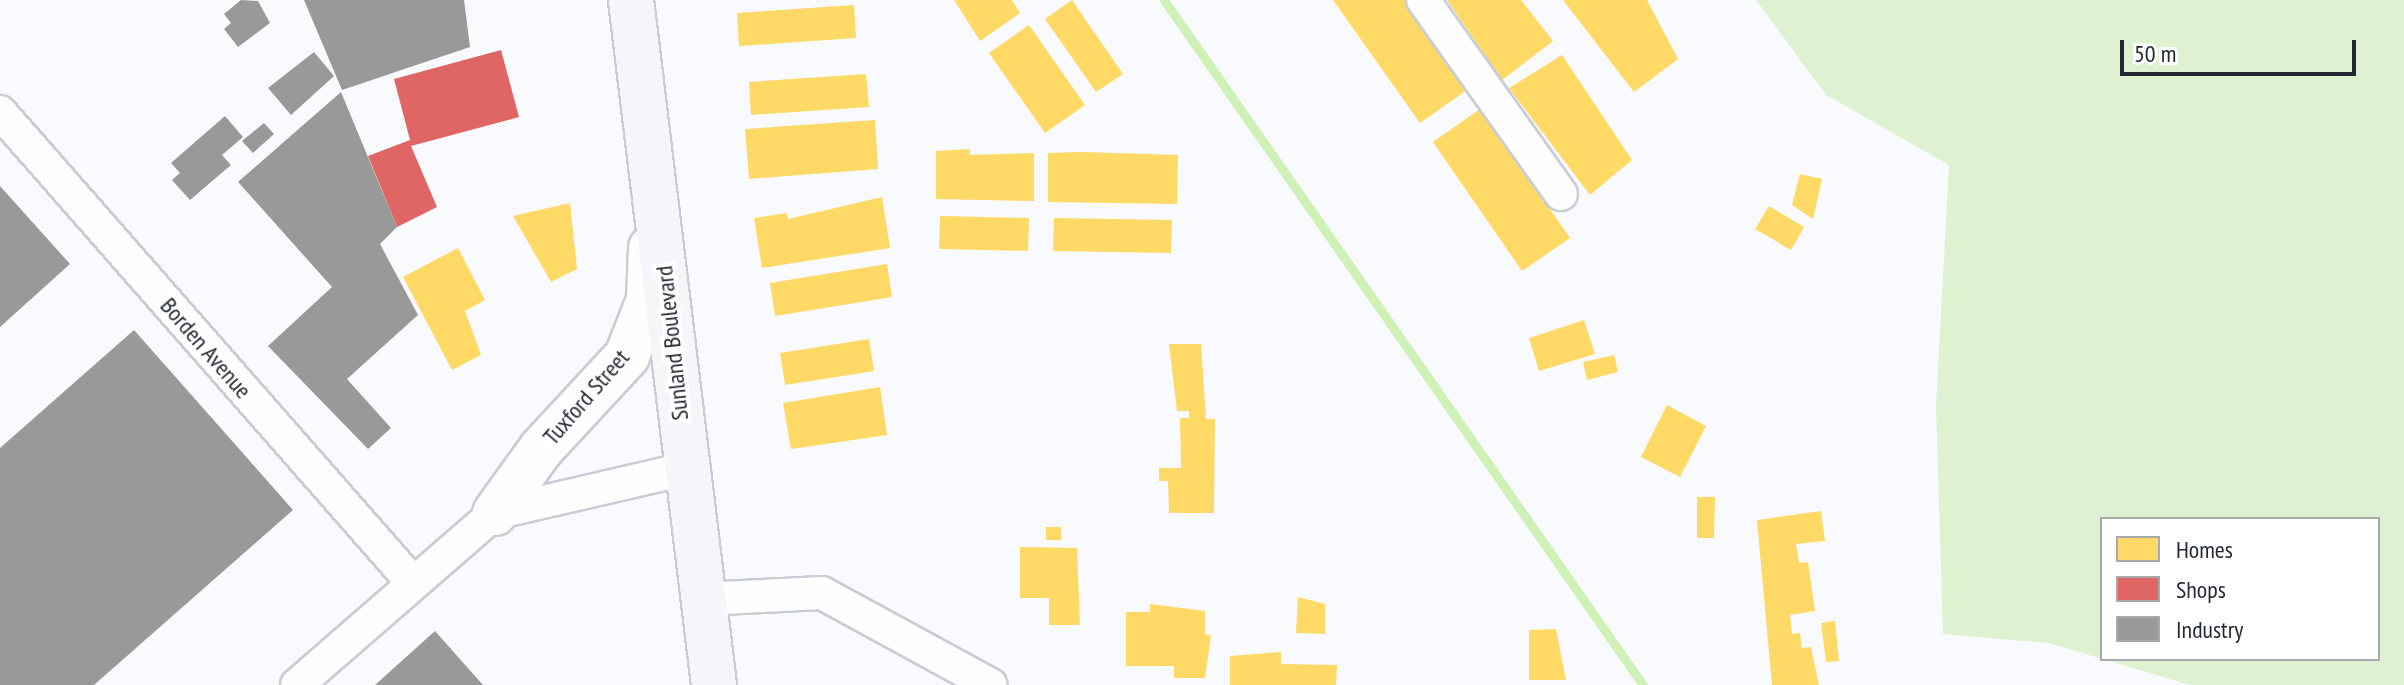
<!DOCTYPE html>
<html>
<head>
<meta charset="utf-8">
<style>
	body { margin:0 }
	#map { position:relative; width:2404px; height:685px; overflow:hidden; background:#f8fafd; font-family:"PT Sans Narrow",sans-serif }
	div>[style] { position:absolute }
	.green>* { inset:0; background:#def2d1 }
	.homes>* { inset:0; background:#ffd966 }
	.shops>* { inset:0; background:#e06666 }
	.industry>* { inset:0; background:#999 }
	.stream>* { height:9px; margin:-4.5px; padding:0 4.5px; transform-origin:4.5px; border-radius:4.5px; background:#cff0b6 }
	.roads { filter:drop-shadow(2px 0 #c9cdd3) drop-shadow(-2px 0 #c9cdd3) drop-shadow(0 2px #c9cdd3) drop-shadow(0 -2px #c9cdd3) }
	.street>* { height:32px; margin:-16px; padding:0 16px; transform-origin:16px; border-radius:16px; background:#fefeff }
	.secondary>* { height:44px; margin:-22px; padding:0 22px; transform-origin:22px; border-radius:22px; background:#fefeff }
	.primary>* { height:44px; margin:-22px; padding:0 22px; transform-origin:22px; border-radius:22px; background:#f4f6f9 }
	span { translate:-50% -50%; white-space:nowrap; text-align:center; line-height:1.15; -webkit-text-stroke:8px #fff; paint-order:stroke }
	.street-label { font-size:24px; color:#222831 }
	.legend { position:absolute; left:2100px; top:517px; width:280px; height:144px; box-sizing:border-box; background:#fff; border:2px solid #a7a9ad; margin:0; padding:10px 14px; list-style:none; font-size:24px; color:#222831 }
	.legend li { display:flex; align-items:center; gap:16px; height:40px }
	.legend b { width:40px; border:2px solid #a7a9ad }
	.scale { position:absolute; left:2120px; top:40px; width:236px; height:36px; box-sizing:border-box; border:4px solid #222831; border-top:0; padding-left:10px; font-size:24px; line-height:28px; white-space:nowrap; color:#222831; -webkit-text-stroke:6px #fff; paint-order:stroke }
</style>
</head>
<body>
<div id="map">
	<div class="green">
		<div style="clip-path:polygon(evenodd,1756px 0,2404px 0,2404px 685px,2190px 685px,2049px 643px,1943px 634px,1936px 406px,1949px 165px,1826px 95px,1756px 0,2102px 519px,2378px 519px,2378px 659px,2102px 659px,2102px 519px)"></div>
	</div>
	<div class="homes">
		<div style="clip-path:polygon(954px 0,1012px 0,1020px 13px,980px 41px)"></div>
		<div style="clip-path:polygon(1072px 0,1123px 74px,1096px 92px,1045px 19px)"></div>
		<div style="clip-path:polygon(1333px 0,1410px 0,1467px 90px,1420px 123px)"></div>
		<div style="clip-path:polygon(1447px 0,1521px 0,1553px 41px,1502px 80px)"></div>
		<div style="clip-path:polygon(1563px 0,1647px 0,1678px 59px,1634px 92px)"></div>
		<div style="clip-path:polygon(854px 5px,856px 38px,739px 46px,737px 13px)"></div>
		<div style="clip-path:polygon(1029px 25px,1085px 105px,1045px 133px,989px 53px)"></div>
		<div style="clip-path:polygon(1562px 55px,1632px 160px,1590px 195px,1509px 88px)"></div>
		<div style="clip-path:polygon(866px 74px,869px 107px,751px 115px,749px 82px)"></div>
		<div style="clip-path:polygon(1480px 109px,1570px 238px,1522px 271px,1433px 142px)"></div>
		<div style="clip-path:polygon(875px 120px,878px 169px,749px 179px,745px 129px)"></div>
		<div style="clip-path:polygon(970px 149px,970px 155px,1034px 153px,1034px 201px,936px 199px,936px 151px)"></div>
		<div style="clip-path:polygon(1082px 152px,1178px 155px,1177px 204px,1048px 202px,1048px 153px)"></div>
		<div style="clip-path:polygon(1800px 174px,1822px 179px,1813px 219px,1792px 205px)"></div>
		<div style="clip-path:polygon(882px 197px,890px 248px,762px 268px,754px 218px,787px 213px,788px 219px)"></div>
		<div style="clip-path:polygon(570px 203px,577px 269px,551px 282px,513px 216px)"></div>
		<div style="clip-path:polygon(1769px 206px,1804px 227px,1791px 250px,1755px 229px)"></div>
		<div style="clip-path:polygon(940px 216px,1029px 218px,1028px 251px,939px 249px)"></div>
		<div style="clip-path:polygon(1054px 218px,1172px 220px,1171px 253px,1053px 251px)"></div>
		<div style="clip-path:polygon(458px 248px,485px 300px,465px 311px,481px 355px,452px 370px,403px 277px)"></div>
		<div style="clip-path:polygon(887px 264px,892px 297px,775px 316px,770px 283px)"></div>
		<div style="clip-path:polygon(1584px 320px,1595px 354px,1539px 371px,1529px 338px)"></div>
		<div style="clip-path:polygon(869px 339px,874px 371px,785px 385px,780px 353px)"></div>
		<div style="clip-path:polygon(1169px 344px,1201px 344px,1206px 419px,1215px 419px,1214px 513px,1169px 513px,1168px 481px,1159px 481px,1159px 468px,1181px 468px,1180px 418px,1189px 418px,1189px 411px,1177px 411px)"></div>
		<div style="clip-path:polygon(1614px 355px,1618px 372px,1587px 380px,1583px 362px)"></div>
		<div style="clip-path:polygon(880px 387px,887px 435px,791px 449px,783px 403px)"></div>
		<div style="clip-path:polygon(1667px 405px,1706px 426px,1680px 477px,1641px 457px)"></div>
		<div style="clip-path:polygon(1697px 497px,1715px 497px,1714px 538px,1697px 538px)"></div>
		<div style="clip-path:polygon(1821px 511px,1825px 541px,1796px 544px,1799px 563px,1808px 562px,1815px 611px,1790px 615px,1792px 634px,1800px 633px,1802px 648px,1811px 647px,1819px 685px,1772px 685px,1757px 520px)"></div>
		<div style="clip-path:polygon(1046px 527px,1061px 527px,1061px 540px,1046px 540px)"></div>
		<div style="clip-path:polygon(1020px 547px,1077px 548px,1080px 625px,1049px 625px,1049px 598px,1020px 598px)"></div>
		<div style="clip-path:polygon(1298px 597px,1325px 604px,1325px 634px,1296px 633px)"></div>
		<div style="clip-path:polygon(1150px 604px,1205px 611px,1205px 635px,1211px 635px,1205px 678px,1174px 678px,1174px 666px,1126px 666px,1126px 612px,1150px 612px)"></div>
		<div style="clip-path:polygon(1835px 621px,1839px 661px,1826px 662px,1821px 623px)"></div>
		<div style="clip-path:polygon(1556px 629px,1566px 680px,1529px 680px,1529px 630px)"></div>
		<div style="clip-path:polygon(1281px 652px,1281px 664px,1337px 665px,1336px 685px,1230px 685px,1230px 656px)"></div>
	</div>
	<div class="shops">
		<div style="clip-path:polygon(501px 50px,519px 117px,411px 146px,437px 207px,397px 227px,368px 156px,410px 140px,394px 79px)"></div>
	</div>
	<div class="industry">
		<div style="clip-path:polygon(241px 0,258px 1px,270px 23px,238px 47px,224px 29px,231px 23px,224px 14px)"></div>
		<div style="clip-path:polygon(304px 0,464px 0,470px 47px,342px 90px)"></div>
		<div style="clip-path:polygon(314px 52px,334px 76px,291px 115px,268px 88px)"></div>
		<div style="clip-path:polygon(341px 92px,397px 227px,380px 244px,418px 315px,347px 379px,391px 428px,368px 449px,268px 346px,332px 287px,238px 182px)"></div>
		<div style="clip-path:polygon(225px 116px,243px 137px,222px 155px,231px 165px,190px 200px,172px 180px,180px 173px,171px 163px)"></div>
		<div style="clip-path:polygon(264px 123px,274px 134px,253px 153px,242px 141px)"></div>
		<div style="clip-path:polygon(0 186px,70px 264px,0 327px)"></div>
		<div style="clip-path:polygon(134px 330px,293px 510px,94px 685px,0 685px,0 448px)"></div>
		<div style="clip-path:polygon(435px 631px,483px 685px,375px 685px)"></div>
	</div>
	<div class="stream">
		<div style="left:1164px;top:0;width:836px;rotate:55.04deg"></div>
	</div>
	<div class="roads">
		<div class="street">
			<div style="left:1423px;top:0;width:238px;rotate:54.6deg"></div>
			<div style="left:0;top:112px;width:626px;rotate:48.75deg"></div>
			<div style="left:702px;top:599px;width:120px;rotate:-2.9deg"></div>
			<div style="left:822px;top:593px;width:192px;rotate:28.6deg"></div>
			<div style="left:297px;top:685px;width:262px;rotate:-41deg"></div>
			<div style="left:495px;top:513px;width:196px;rotate:-13deg"></div>
		</div>
		<div class="secondary">
			<div style="left:495px;top:513px;width:79px;rotate:-54.3deg"></div>
			<div style="left:541px;top:449px;width:127px;rotate:-47.2deg"></div>
			<div style="left:627px;top:356px;width:60px;rotate:-68.6deg"></div>
			<div style="left:649px;top:300px;width:52px;rotate:-87.8deg"></div>
		</div>
		<div class="primary">
			<div style="left:631px;top:0;width:690px;rotate:83.09deg"></div>
		</div>
	</div>
	<div class="street-label">
		<span style="left:672px;top:343px;rotate:-96deg">Sunland Boulevard</span>
		<span style="left:206px;top:348px;rotate:49deg">Borden Avenue</span>
		<span style="left:586px;top:397px;rotate:-49deg">Tuxford Street</span>
	</div>
	<ul class="legend">
	<li><b style="height:22px;background:#ffd966"></b>Homes</li>
	<li><b style="height:22px;background:#e06666"></b>Shops</li>
	<li><b style="height:22px;background:#999"></b>Industry</li>
	</ul>
	<div class="scale">50 m</div>
</div>
</body>
</html>
